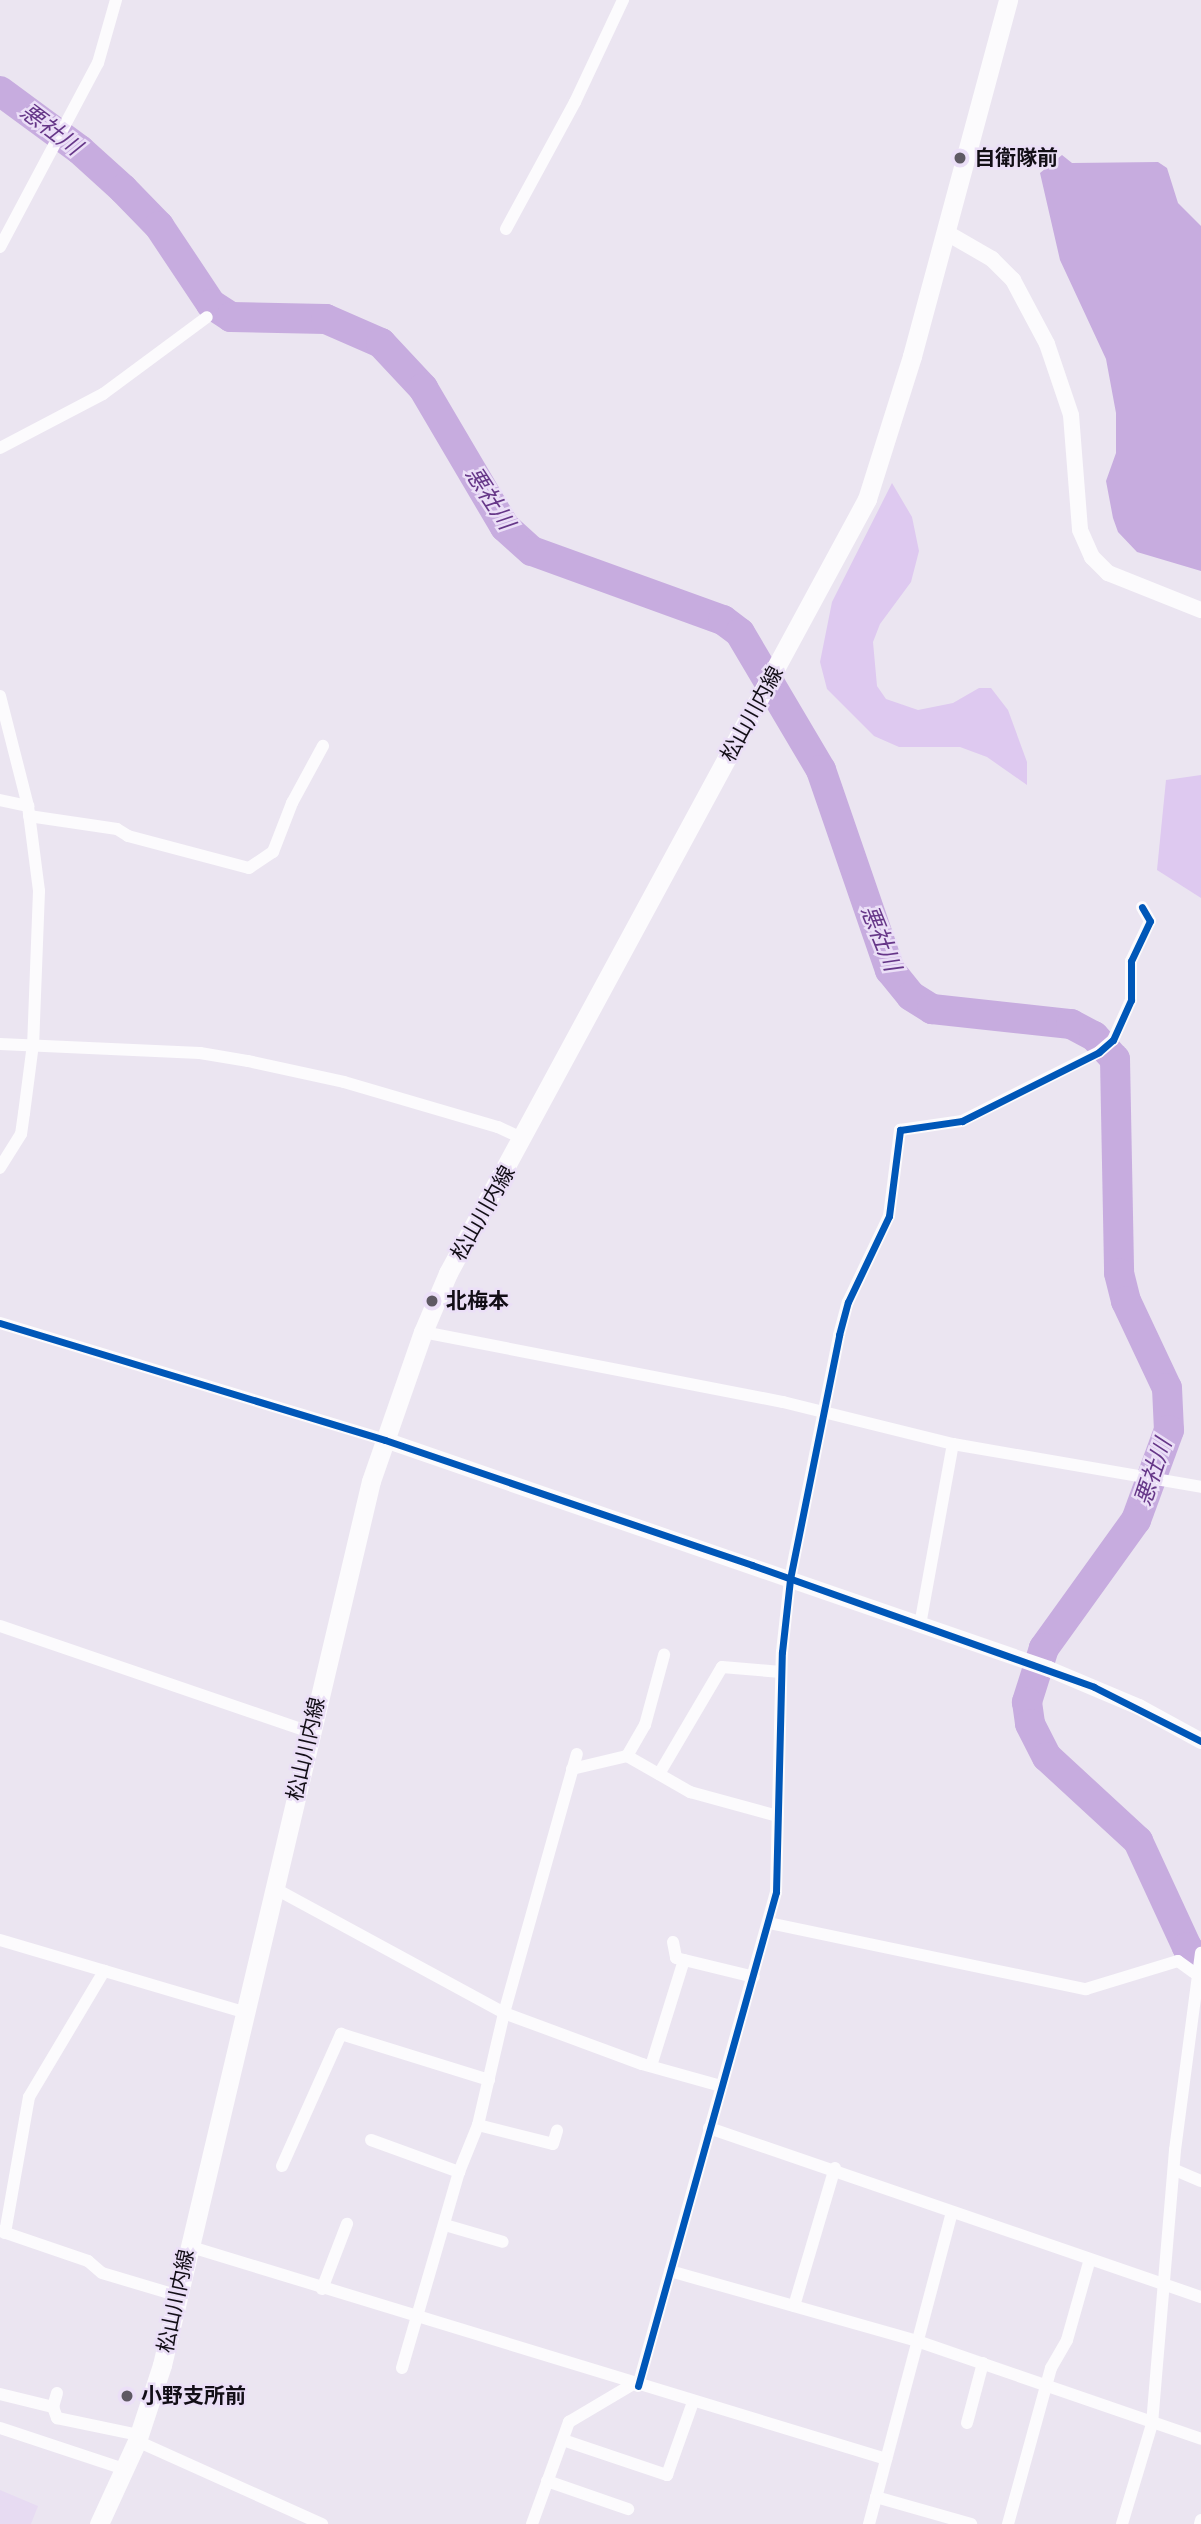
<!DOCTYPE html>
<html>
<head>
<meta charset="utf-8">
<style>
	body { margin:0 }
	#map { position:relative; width:1201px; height:2524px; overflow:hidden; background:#ebe5f1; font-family:Arial,"Noto Sans JP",sans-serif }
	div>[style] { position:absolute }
	.built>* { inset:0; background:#e7dbf2 }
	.green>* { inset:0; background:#dec9f0 }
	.water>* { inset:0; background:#c7acdf }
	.river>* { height:30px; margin:-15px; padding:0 15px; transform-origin:15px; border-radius:15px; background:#c7acdf }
	.minor>* { height:12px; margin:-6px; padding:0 6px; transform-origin:6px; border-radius:6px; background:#fcfbfd }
	.tertiary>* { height:16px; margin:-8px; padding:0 8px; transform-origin:8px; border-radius:8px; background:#fcfbfd }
	.secondary>* { height:19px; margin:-9.5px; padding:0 9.5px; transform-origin:9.5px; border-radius:9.5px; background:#fcfbfd }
	.cycleway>* { height:7px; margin:-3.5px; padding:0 3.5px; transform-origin:3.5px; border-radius:3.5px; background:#0057b8 }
	.dots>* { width:19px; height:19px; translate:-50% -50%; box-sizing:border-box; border:4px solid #ebdff7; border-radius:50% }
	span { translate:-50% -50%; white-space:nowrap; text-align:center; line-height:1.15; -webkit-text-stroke:5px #ebdff7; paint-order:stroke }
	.poi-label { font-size:21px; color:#120e16; font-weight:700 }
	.left { translate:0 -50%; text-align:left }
	.street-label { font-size:21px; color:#120e16 }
	.water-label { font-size:23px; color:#663788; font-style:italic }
</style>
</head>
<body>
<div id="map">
	<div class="built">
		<div style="clip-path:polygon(0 2490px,38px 2506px,31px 2524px,0 2524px)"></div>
	</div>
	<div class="green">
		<div style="clip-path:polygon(892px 483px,912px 517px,919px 551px,911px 582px,880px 624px,873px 642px,877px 686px,886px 699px,918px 710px,953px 703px,979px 688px,991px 688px,1008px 710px,1027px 762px,1027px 785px,987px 757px,960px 747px,899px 747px,874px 736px,827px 689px,820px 662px,832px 602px)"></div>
		<div style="clip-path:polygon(1201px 775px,1201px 898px,1157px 870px,1166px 780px)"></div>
	</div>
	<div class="water">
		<div style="clip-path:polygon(1062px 155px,1072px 163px,1158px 162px,1167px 168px,1178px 203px,1201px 226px,1201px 571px,1137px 552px,1118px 532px,1113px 518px,1106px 481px,1116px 453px,1116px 413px,1106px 359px,1060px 260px,1040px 173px)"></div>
	</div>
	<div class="river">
		<div style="left:0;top:91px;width:99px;rotate:36.4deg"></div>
		<div style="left:80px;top:150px;width:58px;rotate:42.2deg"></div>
		<div style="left:123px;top:189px;width:52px;rotate:45.8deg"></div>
		<div style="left:159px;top:226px;width:94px;rotate:56.3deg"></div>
		<div style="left:211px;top:304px;width:24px;rotate:33deg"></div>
		<div style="left:231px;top:317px;width:95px;rotate:1.2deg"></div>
		<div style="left:326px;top:319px;width:60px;rotate:23.6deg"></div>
		<div style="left:381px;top:343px;width:62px;rotate:47deg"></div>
		<div style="left:423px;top:388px;width:161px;rotate:59.5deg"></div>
		<div style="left:505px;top:527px;width:36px;rotate:42deg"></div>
		<div style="left:532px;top:551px;width:203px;rotate:19.9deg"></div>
		<div style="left:723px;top:620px;width:21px;rotate:37deg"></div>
		<div style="left:740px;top:633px;width:159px;rotate:59.4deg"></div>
		<div style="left:821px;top:770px;width:212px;rotate:71deg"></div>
		<div style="left:890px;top:970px;width:33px;rotate:51deg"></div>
		<div style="left:911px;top:996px;width:25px;rotate:32deg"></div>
		<div style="left:932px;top:1009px;width:140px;rotate:6.2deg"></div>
		<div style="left:1071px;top:1024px;width:26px;rotate:28deg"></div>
		<div style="left:1094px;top:1036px;width:31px;rotate:48deg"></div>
		<div style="left:1115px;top:1059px;width:214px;rotate:88.9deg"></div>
		<div style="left:1119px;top:1273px;width:29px;rotate:76deg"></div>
		<div style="left:1126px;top:1301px;width:96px;rotate:64.8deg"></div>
		<div style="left:1167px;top:1388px;width:42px;rotate:87.3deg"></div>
		<div style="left:1169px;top:1430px;width:96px;rotate:110.1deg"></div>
		<div style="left:1136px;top:1520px;width:158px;rotate:125.7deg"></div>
		<div style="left:1044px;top:1648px;width:57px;rotate:107.5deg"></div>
		<div style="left:1027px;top:1702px;width:22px;rotate:82deg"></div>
		<div style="left:1030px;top:1724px;width:37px;rotate:63deg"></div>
		<div style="left:1047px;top:1757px;width:124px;rotate:42.7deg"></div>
		<div style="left:1138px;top:1841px;width:117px;rotate:65.2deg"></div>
		<div style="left:1187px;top:1947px;width:24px;rotate:54deg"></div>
	</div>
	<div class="minor">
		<div style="left:506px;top:229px;width:145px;rotate:-61.5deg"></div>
		<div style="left:575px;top:102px;width:113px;rotate:-64.8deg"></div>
		<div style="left:0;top:247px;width:208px;rotate:-62deg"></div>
		<div style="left:98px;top:63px;width:66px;rotate:-74.1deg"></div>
		<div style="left:0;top:448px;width:116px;rotate:-27.7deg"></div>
		<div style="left:103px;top:394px;width:129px;rotate:-36.5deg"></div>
		<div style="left:0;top:696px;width:114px;rotate:75.7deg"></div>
		<div style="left:28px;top:806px;width:86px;rotate:82.6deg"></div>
		<div style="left:39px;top:891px;width:153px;rotate:92.2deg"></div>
		<div style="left:33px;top:1044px;width:70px;rotate:97.4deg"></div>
		<div style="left:24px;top:1113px;width:21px;rotate:98deg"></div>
		<div style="left:21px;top:1134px;width:40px;rotate:122deg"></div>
		<div style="left:0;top:800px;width:29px;rotate:12deg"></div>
		<div style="left:29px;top:816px;width:89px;rotate:8.4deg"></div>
		<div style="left:117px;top:829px;width:13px;rotate:32deg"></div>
		<div style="left:128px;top:836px;width:125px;rotate:14.8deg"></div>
		<div style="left:249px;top:868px;width:29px;rotate:-34deg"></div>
		<div style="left:273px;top:852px;width:53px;rotate:-68.8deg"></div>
		<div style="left:292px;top:803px;width:65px;rotate:-61.5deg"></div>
		<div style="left:0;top:1044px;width:200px;rotate:2.6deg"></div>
		<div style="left:200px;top:1053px;width:49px;rotate:9.5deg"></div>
		<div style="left:248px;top:1061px;width:98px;rotate:12.3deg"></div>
		<div style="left:344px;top:1082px;width:160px;rotate:16.3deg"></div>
		<div style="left:498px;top:1127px;width:29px;rotate:25deg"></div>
		<div style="left:0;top:1323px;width:402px;rotate:16.9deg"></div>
		<div style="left:423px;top:1332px;width:367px;rotate:11deg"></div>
		<div style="left:783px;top:1402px;width:175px;rotate:13.9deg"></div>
		<div style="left:953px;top:1444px;width:252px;rotate:9.8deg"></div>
		<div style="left:920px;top:1625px;width:184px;rotate:-79.7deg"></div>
		<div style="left:0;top:1626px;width:327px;rotate:18.9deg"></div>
		<div style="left:627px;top:1756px;width:36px;rotate:-60deg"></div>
		<div style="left:645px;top:1725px;width:73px;rotate:-74.8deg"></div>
		<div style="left:572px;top:1769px;width:57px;rotate:-13.3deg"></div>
		<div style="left:627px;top:1756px;width:73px;rotate:29.7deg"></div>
		<div style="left:690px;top:1792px;width:91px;rotate:15.3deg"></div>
		<div style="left:659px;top:1774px;width:124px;rotate:-59.5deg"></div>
		<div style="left:722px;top:1667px;width:59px;rotate:4.8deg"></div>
		<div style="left:274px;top:1888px;width:262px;rotate:28.5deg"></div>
		<div style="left:504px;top:2013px;width:147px;rotate:20.3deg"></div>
		<div style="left:642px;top:2064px;width:82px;rotate:15.6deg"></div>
		<div style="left:769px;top:1923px;width:324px;rotate:11.8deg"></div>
		<div style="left:1086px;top:1989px;width:96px;rotate:-16.9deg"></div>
		<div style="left:1178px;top:1961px;width:22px;rotate:36deg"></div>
		<div style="left:0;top:1940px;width:253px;rotate:16.5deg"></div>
		<div style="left:673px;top:1942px;width:16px;rotate:79deg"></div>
		<div style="left:676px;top:1958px;width:80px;rotate:13.7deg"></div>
		<div style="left:651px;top:2066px;width:111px;rotate:-72.7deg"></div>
		<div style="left:478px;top:2125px;width:77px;rotate:14.2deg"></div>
		<div style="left:553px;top:2144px;width:14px;rotate:-73deg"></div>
		<div style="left:709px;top:2128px;width:520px;rotate:18.96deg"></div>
		<div style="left:371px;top:2140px;width:94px;rotate:20deg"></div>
		<div style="left:282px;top:2166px;width:145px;rotate:-65.9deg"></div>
		<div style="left:341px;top:2034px;width:155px;rotate:17.3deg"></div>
		<div style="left:1175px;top:2170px;width:28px;rotate:23deg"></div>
		<div style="left:445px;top:2225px;width:60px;rotate:16.3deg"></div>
		<div style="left:0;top:2231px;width:93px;rotate:18.8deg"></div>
		<div style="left:88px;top:2261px;width:18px;rotate:41deg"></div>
		<div style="left:102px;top:2273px;width:77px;rotate:16.6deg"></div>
		<div style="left:5px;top:2233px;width:138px;rotate:-80deg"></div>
		<div style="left:29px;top:2097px;width:147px;rotate:-59.2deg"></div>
		<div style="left:188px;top:2246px;width:730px;rotate:16.97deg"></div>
		<div style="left:670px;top:2271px;width:257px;rotate:15.8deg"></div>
		<div style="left:917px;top:2341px;width:300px;rotate:19deg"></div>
		<div style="left:322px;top:2289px;width:70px;rotate:-69deg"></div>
		<div style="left:794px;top:2306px;width:144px;rotate:-73.5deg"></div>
		<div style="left:402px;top:2368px;width:204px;rotate:-73.8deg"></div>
		<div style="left:459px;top:2172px;width:51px;rotate:-68deg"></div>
		<div style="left:478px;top:2125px;width:115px;rotate:-76.9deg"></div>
		<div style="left:504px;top:2013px;width:269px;rotate:-74.3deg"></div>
		<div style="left:638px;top:2386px;width:513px;rotate:-74.39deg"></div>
		<div style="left:776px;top:1892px;width:240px;rotate:-88.6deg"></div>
		<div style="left:782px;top:1652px;width:73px;rotate:-83.7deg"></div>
		<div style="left:790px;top:1579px;width:249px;rotate:-78.6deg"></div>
		<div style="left:839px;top:1335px;width:34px;rotate:-75deg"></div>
		<div style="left:848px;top:1302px;width:95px;rotate:-64.5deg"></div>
		<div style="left:889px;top:1216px;width:87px;rotate:-82.7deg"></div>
		<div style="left:900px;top:1130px;width:63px;rotate:-8.3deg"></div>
		<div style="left:962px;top:1121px;width:153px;rotate:-26.7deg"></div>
		<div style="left:1099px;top:1052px;width:18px;rotate:-41deg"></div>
		<div style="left:1113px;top:1040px;width:44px;rotate:-65.8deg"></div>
		<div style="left:1131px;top:1000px;width:39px;rotate:-90deg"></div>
		<div style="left:1131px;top:961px;width:44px;rotate:-64.6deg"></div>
		<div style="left:1150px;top:921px;width:16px;rotate:-120deg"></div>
		<div style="left:57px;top:2393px;width:15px;rotate:106deg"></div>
		<div style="left:53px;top:2407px;width:12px;rotate:70deg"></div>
		<div style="left:57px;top:2418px;width:84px;rotate:11.7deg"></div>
		<div style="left:0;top:2394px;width:55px;rotate:13.8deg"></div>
		<div style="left:967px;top:2423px;width:62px;rotate:-75.1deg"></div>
		<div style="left:0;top:2428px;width:131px;rotate:18.3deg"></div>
		<div style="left:563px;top:2440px;width:110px;rotate:18.6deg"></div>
		<div style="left:667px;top:2475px;width:77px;rotate:-70.4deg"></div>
		<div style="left:137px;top:2441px;width:203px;rotate:24.2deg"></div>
		<div style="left:547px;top:2481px;width:86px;rotate:19.1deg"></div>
		<div style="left:876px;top:2497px;width:99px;rotate:15.9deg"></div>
		<div style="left:532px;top:2524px;width:109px;rotate:-70.1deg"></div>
		<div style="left:569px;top:2422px;width:74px;rotate:-30.7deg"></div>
		<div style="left:869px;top:2524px;width:320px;rotate:-75.1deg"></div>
		<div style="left:1008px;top:2524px;width:162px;rotate:-74.6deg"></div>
		<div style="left:1051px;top:2368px;width:32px;rotate:-60deg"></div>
		<div style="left:1067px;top:2340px;width:81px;rotate:-74.2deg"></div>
		<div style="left:1122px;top:2524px;width:104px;rotate:-73.3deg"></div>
		<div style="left:1152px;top:2424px;width:275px;rotate:-85.2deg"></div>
		<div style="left:1175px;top:2150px;width:199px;rotate:-82.5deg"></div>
		<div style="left:1200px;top:2524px;width:4px;rotate:-76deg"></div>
	</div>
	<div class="tertiary">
		<div style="left:947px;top:233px;width:52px;rotate:30deg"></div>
		<div style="left:992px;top:259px;width:30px;rotate:45deg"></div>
		<div style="left:1013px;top:280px;width:72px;rotate:62deg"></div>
		<div style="left:1047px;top:344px;width:75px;rotate:71.3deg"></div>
		<div style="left:1071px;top:415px;width:115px;rotate:85.5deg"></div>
		<div style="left:1080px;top:530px;width:30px;rotate:66deg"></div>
		<div style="left:1092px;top:557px;width:23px;rotate:45deg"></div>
		<div style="left:1108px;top:573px;width:100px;rotate:21.7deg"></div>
		<div style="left:385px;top:1440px;width:702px;rotate:19.03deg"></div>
		<div style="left:1049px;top:1669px;width:98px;rotate:22.9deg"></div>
		<div style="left:1139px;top:1707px;width:71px;rotate:28.7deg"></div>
	</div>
	<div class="secondary">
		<div style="left:99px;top:2524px;width:91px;rotate:-65.4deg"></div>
		<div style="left:137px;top:2441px;width:80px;rotate:-71.8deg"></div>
		<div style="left:162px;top:2365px;width:908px;rotate:-76.7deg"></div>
		<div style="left:371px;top:1481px;width:158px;rotate:-70.8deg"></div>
		<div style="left:423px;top:1332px;width:64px;rotate:-67deg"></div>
		<div style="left:448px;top:1273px;width:880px;rotate:-61.57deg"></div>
		<div style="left:867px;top:499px;width:150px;rotate:-72.5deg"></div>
		<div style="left:912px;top:356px;width:369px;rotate:-74.9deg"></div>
	</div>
	<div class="cycleway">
		<div style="left:0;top:1323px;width:402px;rotate:16.9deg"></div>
		<div style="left:385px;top:1440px;width:388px;rotate:18.8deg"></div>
		<div style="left:752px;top:1565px;width:363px;rotate:19.6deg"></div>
		<div style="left:1094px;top:1687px;width:120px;rotate:26.8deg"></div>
		<div style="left:638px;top:2386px;width:513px;rotate:-74.39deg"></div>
		<div style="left:776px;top:1892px;width:240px;rotate:-88.6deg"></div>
		<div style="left:782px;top:1652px;width:73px;rotate:-83.7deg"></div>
		<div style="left:790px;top:1579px;width:249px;rotate:-78.6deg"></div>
		<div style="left:839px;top:1335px;width:34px;rotate:-75deg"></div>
		<div style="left:848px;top:1302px;width:95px;rotate:-64.5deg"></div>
		<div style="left:889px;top:1216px;width:87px;rotate:-82.7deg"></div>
		<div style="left:900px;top:1130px;width:63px;rotate:-8.3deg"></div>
		<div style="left:962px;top:1121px;width:153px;rotate:-26.7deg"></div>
		<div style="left:1099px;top:1052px;width:18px;rotate:-41deg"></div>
		<div style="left:1113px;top:1040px;width:44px;rotate:-65.8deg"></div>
		<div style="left:1131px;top:1000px;width:39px;rotate:-90deg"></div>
		<div style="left:1131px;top:961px;width:44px;rotate:-64.6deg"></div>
		<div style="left:1150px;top:921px;width:16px;rotate:-120deg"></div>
	</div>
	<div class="dots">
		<div style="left:960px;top:158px;background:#5e5963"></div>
		<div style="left:432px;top:1301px;background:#5e5963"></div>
		<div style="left:127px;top:2396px;background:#5e5963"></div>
	</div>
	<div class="poi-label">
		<span class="left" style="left:974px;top:158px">自衛隊前</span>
		<span class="left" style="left:446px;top:1301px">北梅本</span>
		<span class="left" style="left:141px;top:2396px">小野支所前</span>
	</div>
	<div class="street-label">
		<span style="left:752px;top:714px;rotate:-61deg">松山川内線</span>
		<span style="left:483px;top:1213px;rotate:-60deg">松山川内線</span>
		<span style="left:306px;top:1749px;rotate:-77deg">松山川内線</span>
		<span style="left:176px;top:2301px;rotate:-78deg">松山川内線</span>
	</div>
	<div class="water-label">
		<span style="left:51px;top:129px;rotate:37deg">悪社川</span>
		<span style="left:490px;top:498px;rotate:57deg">悪社川</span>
		<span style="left:881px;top:938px;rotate:68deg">悪社川</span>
		<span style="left:1153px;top:1472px;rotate:-71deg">悪社川</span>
	</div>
</div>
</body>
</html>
